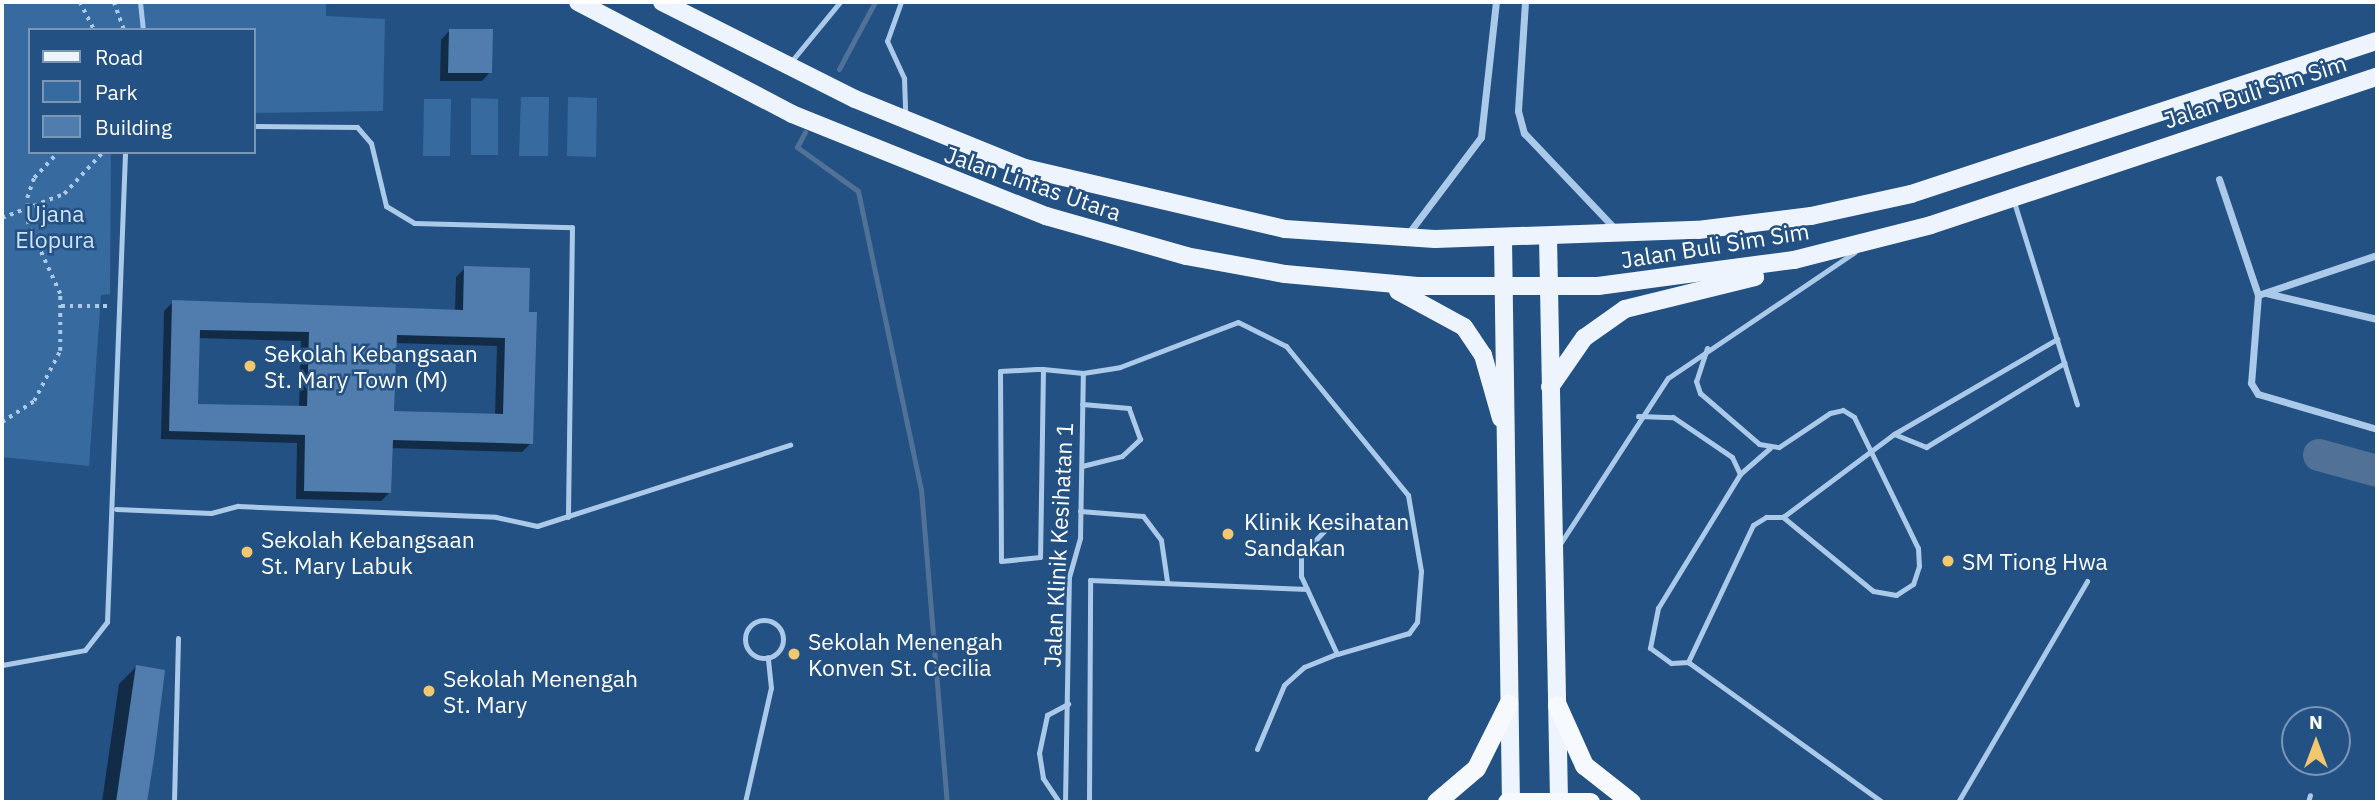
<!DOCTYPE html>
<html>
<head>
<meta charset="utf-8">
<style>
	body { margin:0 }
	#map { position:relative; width:2379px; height:804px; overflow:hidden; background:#235183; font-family:"IBM Plex Sans",sans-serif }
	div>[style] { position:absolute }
	.green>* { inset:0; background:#376ba0 }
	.shadow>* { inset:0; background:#0007 }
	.stream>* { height:5px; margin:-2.5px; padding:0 2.5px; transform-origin:2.5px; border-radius:2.5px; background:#517296 }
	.river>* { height:32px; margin:-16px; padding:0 16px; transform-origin:16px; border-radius:16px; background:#517296 }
	.building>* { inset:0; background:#507dad }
	.path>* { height:3.5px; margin-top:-1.75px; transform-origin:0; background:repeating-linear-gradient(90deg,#abc9e8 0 3.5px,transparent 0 8.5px) }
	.service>* { height:5px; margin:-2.5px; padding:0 2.5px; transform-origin:2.5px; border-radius:2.5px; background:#abc9e8 }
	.service>.ring { margin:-2.5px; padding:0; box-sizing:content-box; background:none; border:5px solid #abc9e8; border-radius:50% }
	.minor>* { height:7px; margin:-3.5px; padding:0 3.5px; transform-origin:3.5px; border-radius:3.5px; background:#abc9e8 }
	.primary>* { height:18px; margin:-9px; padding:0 9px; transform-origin:9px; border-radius:9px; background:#eef4fe }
	.trunk>* { height:19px; margin:-9.5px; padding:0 9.5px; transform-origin:9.5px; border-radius:9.5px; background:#f6fafe }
	.dots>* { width:19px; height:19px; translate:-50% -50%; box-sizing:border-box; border:4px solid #235183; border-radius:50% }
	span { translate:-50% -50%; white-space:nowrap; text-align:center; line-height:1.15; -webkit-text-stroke:5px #235183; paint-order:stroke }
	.street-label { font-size:23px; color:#fff }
	.park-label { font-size:23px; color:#cfe2f6 }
	.poi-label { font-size:23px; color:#fff }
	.left { translate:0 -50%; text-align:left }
	.frame { position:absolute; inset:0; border:4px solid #fff; pointer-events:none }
	.legend { position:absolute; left:28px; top:28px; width:228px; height:126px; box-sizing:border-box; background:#235183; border:2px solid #7b97b5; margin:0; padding:9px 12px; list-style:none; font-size:21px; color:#fff }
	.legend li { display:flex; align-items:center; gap:14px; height:35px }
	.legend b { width:35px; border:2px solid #7b97b5 }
	.north { position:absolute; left:2281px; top:706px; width:70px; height:70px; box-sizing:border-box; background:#235183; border:2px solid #7b97b5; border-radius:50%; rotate:0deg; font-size:19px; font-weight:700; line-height:28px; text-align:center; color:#fff }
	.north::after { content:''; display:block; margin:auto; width:24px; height:32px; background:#f3c76e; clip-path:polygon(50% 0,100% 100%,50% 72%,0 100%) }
</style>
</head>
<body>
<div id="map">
	<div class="green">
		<div style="clip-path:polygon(2px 2px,326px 2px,326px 16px,385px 19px,383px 111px,254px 113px,254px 30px,30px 30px,30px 152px,111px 152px,110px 294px,101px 295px,89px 466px,2px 457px)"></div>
		<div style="clip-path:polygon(521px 97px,549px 97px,548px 156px,519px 156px)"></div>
		<div style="clip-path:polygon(568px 97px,597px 98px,596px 157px,567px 156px)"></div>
		<div style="clip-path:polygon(471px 98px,498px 99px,498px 155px,471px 155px)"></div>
		<div style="clip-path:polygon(424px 99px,451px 99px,450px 156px,423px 156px)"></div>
	</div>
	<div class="shadow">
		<div style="clip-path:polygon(449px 31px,490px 72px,482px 81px,440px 81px,441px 40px)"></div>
		<div style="clip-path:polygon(evenodd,465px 268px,527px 313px,531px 443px,522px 452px,391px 448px,390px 492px,381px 501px,296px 499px,297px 443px,161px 439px,164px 311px,173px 302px,455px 311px,456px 277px,465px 268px,198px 338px,301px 341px,299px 408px,196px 405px,198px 338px,465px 268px,394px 343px,497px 346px,495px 416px,392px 412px,394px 343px)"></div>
		<div style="clip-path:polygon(136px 667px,163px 671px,144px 802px,102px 802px,119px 684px)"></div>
	</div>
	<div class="stream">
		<div style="left:839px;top:69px;width:76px;rotate:-61.8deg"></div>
		<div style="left:805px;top:132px;width:17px;rotate:118deg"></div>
		<div style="left:797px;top:147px;width:75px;rotate:35.8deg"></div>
		<div style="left:858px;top:191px;width:305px;rotate:78.1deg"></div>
		<div style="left:921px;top:489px;width:314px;rotate:85.3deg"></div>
	</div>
	<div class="river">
		<div style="left:2319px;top:455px;width:60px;rotate:15.4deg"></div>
	</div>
	<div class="building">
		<div style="clip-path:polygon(449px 29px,493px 29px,492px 73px,448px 73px)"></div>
		<div style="clip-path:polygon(evenodd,464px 266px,530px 268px,529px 312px,537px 312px,533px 444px,393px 440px,391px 493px,304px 491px,305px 435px,169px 431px,172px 300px,463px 310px,464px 266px,200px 330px,309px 332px,307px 406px,198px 404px,200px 330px,464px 266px,397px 335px,505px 338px,503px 414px,394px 411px,397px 335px)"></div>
		<div style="clip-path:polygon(136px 665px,165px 670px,154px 758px,147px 802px,116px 802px)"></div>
	</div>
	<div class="path">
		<div style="left:80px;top:2px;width:31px;rotate:63deg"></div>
		<div style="left:114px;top:2px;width:30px;rotate:70deg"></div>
		<div style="left:2px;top:218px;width:66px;rotate:-21.2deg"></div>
		<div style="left:64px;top:194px;width:57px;rotate:-47.1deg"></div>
		<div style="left:61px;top:306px;width:47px"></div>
		<div style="left:2px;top:422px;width:38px;rotate:-33deg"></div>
		<div style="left:34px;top:401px;width:56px;rotate:-62.5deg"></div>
		<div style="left:60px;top:351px;width:57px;rotate:-90deg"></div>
		<div style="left:60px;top:294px;width:77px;rotate:-114.6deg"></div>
		<div style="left:28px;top:224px;width:26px;rotate:-92deg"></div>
		<div style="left:27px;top:198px;width:21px;rotate:-71deg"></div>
		<div style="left:34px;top:178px;width:35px;rotate:-47deg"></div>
	</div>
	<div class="service">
		<div style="left:140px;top:2px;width:28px;rotate:84deg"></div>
		<div style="left:901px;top:2px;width:41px;rotate:109.7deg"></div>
		<div style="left:887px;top:41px;width:41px;rotate:65.3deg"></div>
		<div style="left:904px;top:78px;width:36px;rotate:88deg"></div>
		<div style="left:790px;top:63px;width:79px;rotate:-50.7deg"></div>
		<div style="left:254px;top:126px;width:103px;rotate:0.6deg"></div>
		<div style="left:357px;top:127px;width:21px;rotate:49deg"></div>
		<div style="left:371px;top:143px;width:65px;rotate:76.6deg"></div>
		<div style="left:386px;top:206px;width:33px;rotate:31deg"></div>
		<div style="left:414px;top:223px;width:158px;rotate:1.5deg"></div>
		<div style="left:572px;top:227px;width:290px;rotate:90.8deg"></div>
		<div style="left:2014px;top:202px;width:212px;rotate:72.7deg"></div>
		<div style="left:1707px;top:348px;width:35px;rotate:108deg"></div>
		<div style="left:1696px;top:381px;width:13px;rotate:72deg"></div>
		<div style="left:1700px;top:393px;width:78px;rotate:40.8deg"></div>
		<div style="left:1759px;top:444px;width:20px;rotate:9deg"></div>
		<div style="left:1779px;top:447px;width:61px;rotate:-33.7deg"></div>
		<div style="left:1830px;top:413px;width:13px;rotate:-13deg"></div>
		<div style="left:1843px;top:410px;width:13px;rotate:32deg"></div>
		<div style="left:1854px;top:417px;width:146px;rotate:64deg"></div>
		<div style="left:1918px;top:548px;width:18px;rotate:87deg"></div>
		<div style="left:1919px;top:566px;width:19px;rotate:108deg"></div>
		<div style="left:1913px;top:584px;width:20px;rotate:147deg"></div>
		<div style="left:1896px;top:595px;width:23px;rotate:-170deg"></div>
		<div style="left:1873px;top:591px;width:117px;rotate:-140.6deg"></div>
		<div style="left:1783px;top:517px;width:17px;rotate:180deg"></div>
		<div style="left:1766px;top:517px;width:15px;rotate:148deg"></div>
		<div style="left:1753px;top:525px;width:152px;rotate:115.4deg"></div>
		<div style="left:1688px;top:662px;width:17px;rotate:177deg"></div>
		<div style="left:1671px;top:663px;width:26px;rotate:-144deg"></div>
		<div style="left:1650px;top:648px;width:41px;rotate:-78.7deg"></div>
		<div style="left:1658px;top:608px;width:157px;rotate:-58.5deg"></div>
		<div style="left:1740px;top:474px;width:40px;rotate:-41deg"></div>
		<div style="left:1043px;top:369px;width:188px;rotate:90.9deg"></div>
		<div style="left:1040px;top:557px;width:39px;rotate:174deg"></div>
		<div style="left:1001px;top:561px;width:190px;rotate:-90.3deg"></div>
		<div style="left:1000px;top:371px;width:36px;rotate:-3deg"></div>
		<div style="left:1036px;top:369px;width:7px"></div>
		<div style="left:1043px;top:369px;width:40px;rotate:5.7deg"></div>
		<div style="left:1083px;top:373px;width:37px;rotate:-9deg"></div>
		<div style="left:1120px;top:367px;width:126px;rotate:-20.9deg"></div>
		<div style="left:1238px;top:322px;width:54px;rotate:26.6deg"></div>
		<div style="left:1286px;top:346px;width:193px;rotate:50.7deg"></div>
		<div style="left:1408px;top:495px;width:77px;rotate:80.3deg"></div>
		<div style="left:1421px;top:571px;width:51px;rotate:94.5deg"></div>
		<div style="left:1417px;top:622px;width:14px;rotate:126deg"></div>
		<div style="left:1409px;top:633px;width:75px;rotate:163.7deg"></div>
		<div style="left:1337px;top:654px;width:86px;rotate:-114.8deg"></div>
		<div style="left:1301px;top:576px;width:21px;rotate:-90deg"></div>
		<div style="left:1301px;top:555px;width:33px;rotate:-46deg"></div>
		<div style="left:1638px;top:416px;width:35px;rotate:2deg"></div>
		<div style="left:1673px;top:417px;width:71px;rotate:34.1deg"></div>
		<div style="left:1732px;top:457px;width:19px;rotate:65deg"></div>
		<div style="left:1894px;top:434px;width:35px;rotate:22deg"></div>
		<div style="left:1926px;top:447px;width:162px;rotate:-31.3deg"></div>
		<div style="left:1082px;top:466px;width:41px;rotate:-14deg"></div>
		<div style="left:1122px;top:456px;width:25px;rotate:-43deg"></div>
		<div style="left:1140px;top:439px;width:33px;rotate:-110deg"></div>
		<div style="left:1129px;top:408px;width:47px;rotate:-175.1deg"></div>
		<div style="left:116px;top:509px;width:95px;rotate:2.4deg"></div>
		<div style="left:211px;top:513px;width:28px;rotate:-15deg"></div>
		<div style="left:238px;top:506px;width:258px;rotate:2.4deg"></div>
		<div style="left:496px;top:517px;width:42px;rotate:12.4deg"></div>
		<div style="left:537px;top:526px;width:266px;rotate:-17.8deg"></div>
		<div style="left:1080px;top:511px;width:63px;rotate:4.5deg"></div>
		<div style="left:1143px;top:516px;width:30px;rotate:53deg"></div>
		<div style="left:1161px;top:540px;width:41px;rotate:81.7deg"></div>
		<div style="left:1783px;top:517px;width:139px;rotate:-36.8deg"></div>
		<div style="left:1894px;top:434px;width:189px;rotate:-30.2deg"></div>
		<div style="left:1560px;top:544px;width:198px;rotate:-57deg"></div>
		<div style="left:1668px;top:378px;width:225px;rotate:-34deg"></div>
		<div class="ring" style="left:745px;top:620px;width:33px;height:33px"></div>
		<div style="left:1688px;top:662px;width:239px;rotate:35.8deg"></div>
		<div style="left:2px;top:665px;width:84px;rotate:-10.2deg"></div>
		<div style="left:85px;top:650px;width:36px;rotate:-52deg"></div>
		<div style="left:107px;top:622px;width:470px;rotate:-87.8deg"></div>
		<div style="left:1257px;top:749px;width:69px;rotate:-67.1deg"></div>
		<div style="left:1284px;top:685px;width:27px;rotate:-42deg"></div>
		<div style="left:1304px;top:667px;width:35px;rotate:-22deg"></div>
		<div style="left:174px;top:802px;width:164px;rotate:-88.6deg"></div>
		<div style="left:745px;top:802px;width:117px;rotate:-77.2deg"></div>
		<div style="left:771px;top:688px;width:31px;rotate:-96deg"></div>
		<div style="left:1059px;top:802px;width:29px;rotate:-124deg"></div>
		<div style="left:1043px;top:778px;width:25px;rotate:-99deg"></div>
		<div style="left:1039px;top:753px;width:39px;rotate:-78deg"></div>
		<div style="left:1047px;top:715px;width:24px;rotate:-28deg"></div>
		<div style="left:1065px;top:802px;width:225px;rotate:-89deg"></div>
		<div style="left:1069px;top:577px;width:41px;rotate:-74.2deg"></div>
		<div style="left:1080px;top:538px;width:165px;rotate:-89deg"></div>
		<div style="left:1089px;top:802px;width:222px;rotate:-89.7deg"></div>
		<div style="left:1090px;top:580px;width:217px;rotate:2.4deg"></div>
		<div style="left:1958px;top:802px;width:256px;rotate:-59.7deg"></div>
		<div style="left:2308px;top:802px;width:7px;rotate:-74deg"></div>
	</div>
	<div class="minor">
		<div style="left:1525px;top:2px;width:109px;rotate:93.7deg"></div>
		<div style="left:1518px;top:111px;width:23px;rotate:75deg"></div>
		<div style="left:1524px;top:133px;width:134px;rotate:46.5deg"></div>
		<div style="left:2219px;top:179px;width:122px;rotate:71.4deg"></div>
		<div style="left:2258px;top:295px;width:126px;rotate:-18.6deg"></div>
		<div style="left:1408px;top:234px;width:121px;rotate:-53deg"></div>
		<div style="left:1481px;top:137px;width:136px;rotate:-83.7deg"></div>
		<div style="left:2266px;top:293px;width:114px;rotate:13.2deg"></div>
		<div style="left:2258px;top:295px;width:88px;rotate:94.5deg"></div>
		<div style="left:2251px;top:383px;width:13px;rotate:58deg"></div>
		<div style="left:2258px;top:394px;width:124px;rotate:16.4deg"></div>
	</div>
	<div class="primary">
		<div style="left:578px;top:2px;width:242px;rotate:27.6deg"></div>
		<div style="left:792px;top:114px;width:274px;rotate:21.9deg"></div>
		<div style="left:1046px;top:216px;width:146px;rotate:15.9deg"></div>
		<div style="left:1186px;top:256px;width:101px;rotate:10.3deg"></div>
		<div style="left:1285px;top:274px;width:133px;rotate:5.2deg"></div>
		<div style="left:1417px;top:286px;width:181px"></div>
		<div style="left:1598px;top:286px;width:198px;rotate:-7.6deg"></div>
		<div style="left:1794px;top:260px;width:141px;rotate:-14.3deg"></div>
		<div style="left:1931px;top:225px;width:470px;rotate:-18.4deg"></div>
		<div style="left:662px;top:2px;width:216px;rotate:26.7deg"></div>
		<div style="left:855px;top:99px;width:183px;rotate:22.1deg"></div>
		<div style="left:1025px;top:168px;width:267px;rotate:13.2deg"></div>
		<div style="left:1285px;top:229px;width:150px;rotate:3.8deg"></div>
		<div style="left:1435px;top:239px;width:263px;rotate:-2deg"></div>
		<div style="left:1698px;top:230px;width:114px;rotate:-7.1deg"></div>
		<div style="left:1811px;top:216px;width:102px;rotate:-12.4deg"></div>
		<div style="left:1911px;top:194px;width:490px;rotate:-18.2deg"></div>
		<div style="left:1548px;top:237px;width:565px;rotate:88.88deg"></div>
		<div style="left:1503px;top:239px;width:563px;rotate:89.19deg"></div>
		<div style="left:1398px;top:291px;width:75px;rotate:28.6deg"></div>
		<div style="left:1464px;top:327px;width:34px;rotate:56deg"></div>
		<div style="left:1483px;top:355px;width:66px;rotate:74.1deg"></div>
		<div style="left:1550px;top:387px;width:60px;rotate:-55.2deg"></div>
		<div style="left:1584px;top:338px;width:50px;rotate:-35.3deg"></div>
		<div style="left:1625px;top:309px;width:134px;rotate:-13.8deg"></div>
	</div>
	<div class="trunk">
		<div style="left:1557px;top:705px;width:66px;rotate:65.8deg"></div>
		<div style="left:1584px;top:765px;width:60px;rotate:38.2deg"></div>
		<div style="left:1436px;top:802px;width:52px;rotate:-40.4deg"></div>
		<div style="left:1476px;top:768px;width:72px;rotate:-63.4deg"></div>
		<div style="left:1507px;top:802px;width:83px"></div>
	</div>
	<div class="dots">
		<div style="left:250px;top:366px;background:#f3c76e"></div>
		<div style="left:1228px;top:534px;background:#f3c76e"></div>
		<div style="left:247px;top:552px;background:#f3c76e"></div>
		<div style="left:1948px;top:561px;background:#f3c76e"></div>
		<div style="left:794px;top:654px;background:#f3c76e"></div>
		<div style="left:429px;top:691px;background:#f3c76e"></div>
	</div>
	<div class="street-label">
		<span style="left:2255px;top:91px;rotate:-18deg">Jalan Buli Sim Sim</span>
		<span style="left:1033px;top:183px;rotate:19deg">Jalan Lintas Utara</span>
		<span style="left:1715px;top:245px;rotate:-9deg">Jalan Buli Sim Sim</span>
		<span style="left:1058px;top:545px;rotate:-87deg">Jalan Klinik Kesihatan 1</span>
	</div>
	<div class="park-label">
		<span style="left:55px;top:226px">Ujana<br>Elopura</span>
	</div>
	<div class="poi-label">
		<span class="left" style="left:264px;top:366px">Sekolah Kebangsaan<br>St. Mary Town (M)</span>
		<span class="left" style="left:1244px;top:534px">Klinik Kesihatan<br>Sandakan</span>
		<span class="left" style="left:261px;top:552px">Sekolah Kebangsaan<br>St. Mary Labuk</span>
		<span class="left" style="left:1962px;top:561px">SM Tiong Hwa</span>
		<span class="left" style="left:808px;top:654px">Sekolah Menengah<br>Konven St. Cecilia</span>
		<span class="left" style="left:443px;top:691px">Sekolah Menengah<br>St. Mary</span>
	</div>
	<div class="frame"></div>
	<ul class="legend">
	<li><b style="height:9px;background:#eef4fe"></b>Road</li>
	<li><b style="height:19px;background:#376ba0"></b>Park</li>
	<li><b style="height:19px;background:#507dad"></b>Building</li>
	</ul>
	<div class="north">N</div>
</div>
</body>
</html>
